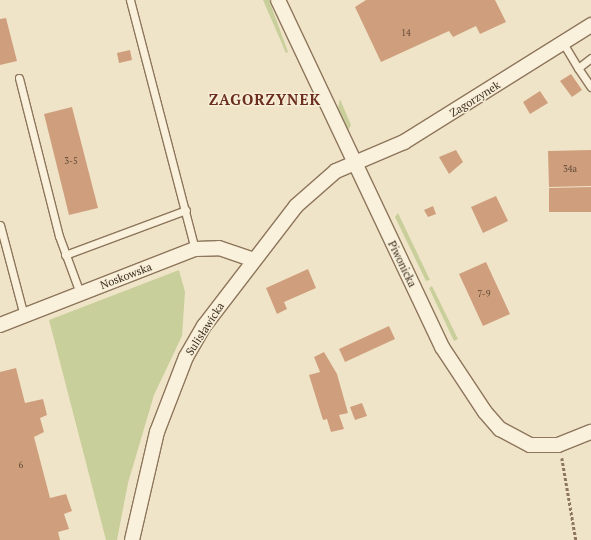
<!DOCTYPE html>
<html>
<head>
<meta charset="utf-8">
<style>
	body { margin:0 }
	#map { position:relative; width:591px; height:540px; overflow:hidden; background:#f0e4c8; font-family:"PT Serif",serif }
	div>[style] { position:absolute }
	.green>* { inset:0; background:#c9cf9b }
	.building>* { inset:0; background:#cf9f7d }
	.path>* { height:2.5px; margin-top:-1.25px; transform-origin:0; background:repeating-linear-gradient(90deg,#8d765c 0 3px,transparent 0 5px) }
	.roads { filter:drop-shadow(1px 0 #8d765c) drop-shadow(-1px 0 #8d765c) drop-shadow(0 1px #8d765c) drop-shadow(0 -1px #8d765c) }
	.service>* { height:7px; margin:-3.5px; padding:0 3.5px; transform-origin:3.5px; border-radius:3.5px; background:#faf1dc }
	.minor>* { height:14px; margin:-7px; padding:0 7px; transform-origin:7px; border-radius:7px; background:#faf1dc }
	span { translate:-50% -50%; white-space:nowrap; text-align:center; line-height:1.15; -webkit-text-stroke:3px #f7eed8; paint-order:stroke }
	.number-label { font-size:9px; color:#624a37 }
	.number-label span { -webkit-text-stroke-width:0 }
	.street-label { font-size:11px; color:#3d2e20 }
	.district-label { font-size:15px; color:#6b2e1e; font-weight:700; letter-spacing:1px }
</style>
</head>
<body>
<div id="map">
	<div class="green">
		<div style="clip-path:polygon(263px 0,269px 0,288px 52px,286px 53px)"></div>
		<div style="clip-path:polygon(340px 99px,351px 125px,348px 131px,338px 108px)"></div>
		<div style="clip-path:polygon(398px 213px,430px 280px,429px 280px,426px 281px,395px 217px)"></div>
		<div style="clip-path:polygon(179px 270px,185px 292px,182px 336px,154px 395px,128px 483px,117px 540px,106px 540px,49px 320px)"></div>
		<div style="clip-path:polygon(432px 286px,458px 339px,454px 341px,429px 288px)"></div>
	</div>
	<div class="building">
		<div style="clip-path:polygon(366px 0,495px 0,506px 22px,480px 34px,476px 26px,453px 37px,449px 31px,381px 62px,355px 7px)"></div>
		<div style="clip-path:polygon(6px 18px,17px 61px,0 65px,0 19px)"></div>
		<div style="clip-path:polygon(130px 50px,132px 60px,119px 63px,117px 53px)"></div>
		<div style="clip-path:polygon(571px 74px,582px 90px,572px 97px,560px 81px)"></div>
		<div style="clip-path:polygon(540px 91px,548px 103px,530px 114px,523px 102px)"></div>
		<div style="clip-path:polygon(72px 107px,98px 208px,69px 215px,44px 114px)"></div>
		<div style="clip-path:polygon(456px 150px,463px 162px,449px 174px,439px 157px)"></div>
		<div style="clip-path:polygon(591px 150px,591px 186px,549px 187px,548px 151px)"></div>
		<div style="clip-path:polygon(591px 187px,591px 212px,549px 212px,549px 188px)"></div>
		<div style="clip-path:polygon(496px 196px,508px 221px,483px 233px,471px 207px)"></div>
		<div style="clip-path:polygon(433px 206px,436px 214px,428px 217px,424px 210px)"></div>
		<div style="clip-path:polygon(486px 262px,510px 314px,483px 326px,459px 274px)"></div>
		<div style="clip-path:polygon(308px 269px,316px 288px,284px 302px,287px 309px,277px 314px,266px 288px)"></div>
		<div style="clip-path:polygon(389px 326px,395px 339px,345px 362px,339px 349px)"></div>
		<div style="clip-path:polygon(324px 352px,337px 374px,348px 413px,339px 415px,344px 429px,331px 432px,327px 419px,323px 420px,309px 375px,320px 372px,314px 357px)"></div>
		<div style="clip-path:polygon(16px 368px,25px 403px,43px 399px,47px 415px,40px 418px,44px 432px,34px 437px,50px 498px,66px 494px,72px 511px,64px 514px,69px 529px,58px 532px,60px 540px,0 540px,0 372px)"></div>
		<div style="clip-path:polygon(362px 403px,367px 416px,355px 420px,350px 407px)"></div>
	</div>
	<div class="path">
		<div style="left:562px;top:458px;width:83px;rotate:80.3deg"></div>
	</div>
	<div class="roads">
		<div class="service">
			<div style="left:130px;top:0;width:257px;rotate:75.4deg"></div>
			<div style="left:563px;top:43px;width:29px;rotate:59deg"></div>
			<div style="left:591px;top:58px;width:16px;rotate:142deg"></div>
			<div style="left:578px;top:68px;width:23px;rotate:56deg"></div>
			<div style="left:19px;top:78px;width:163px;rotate:75.8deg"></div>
			<div style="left:59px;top:236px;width:61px;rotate:69.8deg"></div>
			<div style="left:0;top:225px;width:94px;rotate:75.2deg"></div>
			<div style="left:65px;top:255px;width:129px;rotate:-20.4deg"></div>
		</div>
		<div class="minor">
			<div style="left:278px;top:0;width:384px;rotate:64.7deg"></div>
			<div style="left:442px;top:347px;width:78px;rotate:56.5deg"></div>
			<div style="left:485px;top:412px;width:23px;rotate:49deg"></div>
			<div style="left:500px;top:429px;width:34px;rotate:28deg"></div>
			<div style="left:530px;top:445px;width:28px"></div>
			<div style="left:558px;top:445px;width:35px;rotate:-22deg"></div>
			<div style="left:0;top:325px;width:209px;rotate:-21.3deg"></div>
			<div style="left:195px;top:249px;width:24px;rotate:-2deg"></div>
			<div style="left:219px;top:248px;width:36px;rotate:19deg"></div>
			<div style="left:132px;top:540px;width:111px;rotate:-77deg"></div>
			<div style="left:157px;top:432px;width:80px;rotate:-68.9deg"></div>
			<div style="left:186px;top:357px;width:36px;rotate:-60deg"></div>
			<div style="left:204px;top:326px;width:151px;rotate:-52.5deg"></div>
			<div style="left:296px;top:206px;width:53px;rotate:-41.2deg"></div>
			<div style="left:336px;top:171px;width:74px;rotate:-23.1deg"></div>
			<div style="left:404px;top:142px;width:221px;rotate:-32deg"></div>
		</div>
	</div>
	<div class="number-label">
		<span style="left:406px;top:33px">14</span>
		<span style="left:71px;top:161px">3-5</span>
		<span style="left:570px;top:169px">34a</span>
		<span style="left:484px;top:294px">7-9</span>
		<span style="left:21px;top:465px">6</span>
	</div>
	<div class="street-label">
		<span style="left:475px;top:99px;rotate:-32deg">Zagorzynek</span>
		<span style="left:402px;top:264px;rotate:64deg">Piwonicka</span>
		<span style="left:126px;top:276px;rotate:-21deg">Noskowska</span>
		<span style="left:205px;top:329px;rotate:-57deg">Sulisławicka</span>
	</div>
	<div class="district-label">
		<span style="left:265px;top:100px">ZAGORZYNEK</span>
	</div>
</div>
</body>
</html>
